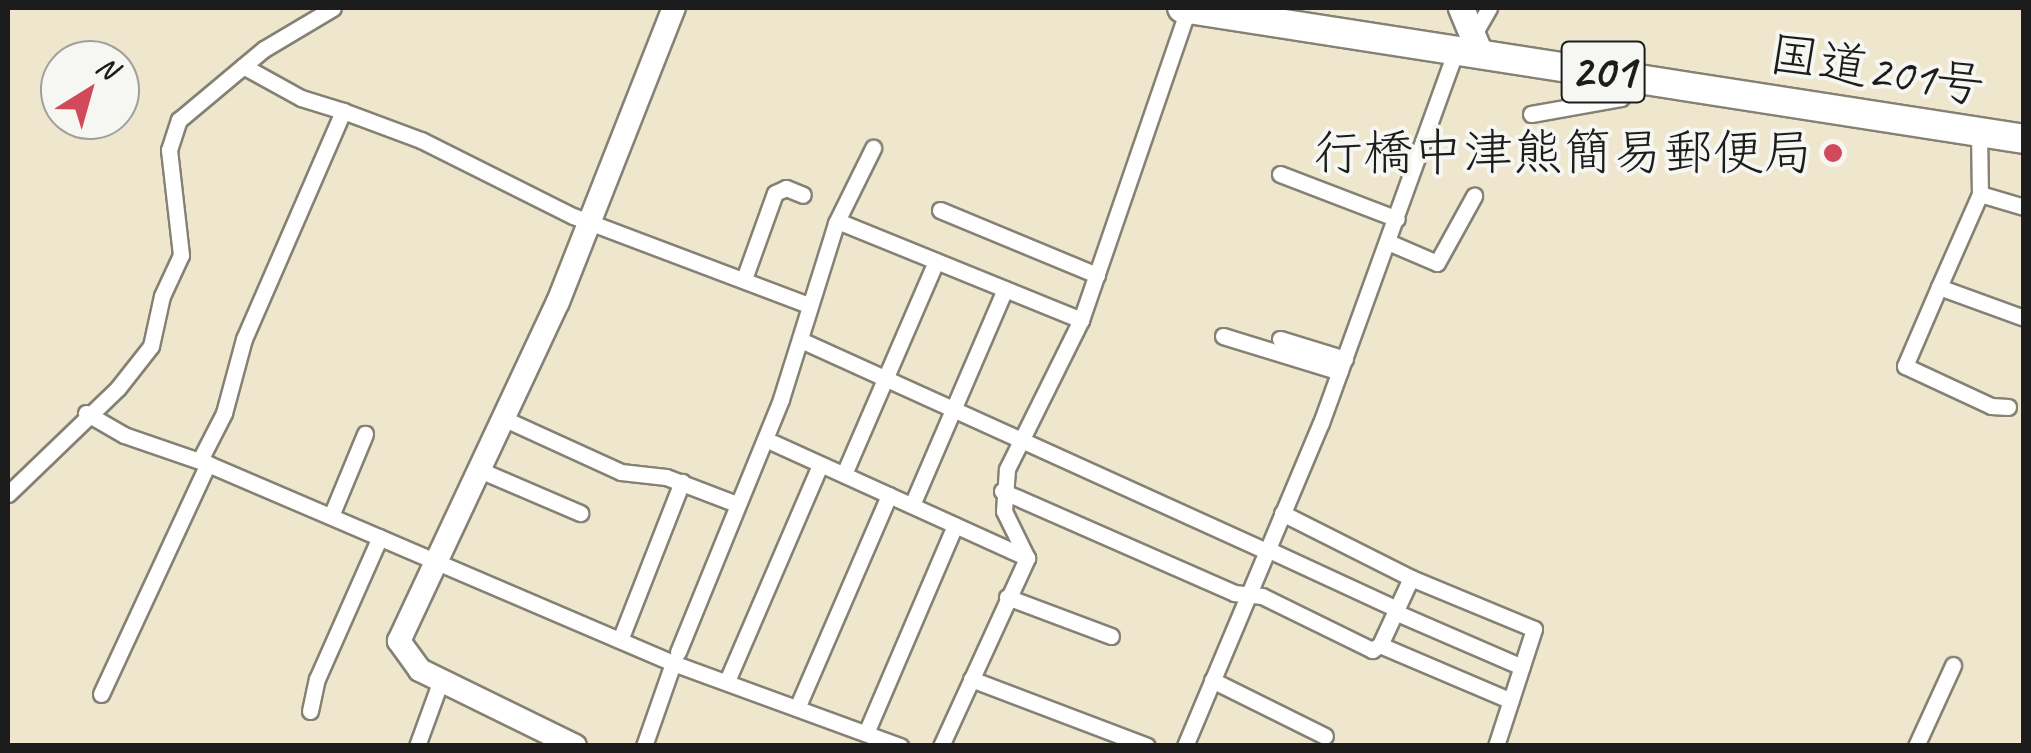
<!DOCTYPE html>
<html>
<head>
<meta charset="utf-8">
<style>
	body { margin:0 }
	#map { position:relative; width:2031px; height:753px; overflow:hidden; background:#eee6cd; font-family:Caveat,"Klee One",sans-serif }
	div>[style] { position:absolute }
	.roads { filter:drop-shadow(2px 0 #858174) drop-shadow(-2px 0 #858174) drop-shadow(0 2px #858174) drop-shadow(0 -2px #858174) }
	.street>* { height:15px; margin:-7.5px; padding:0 7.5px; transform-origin:7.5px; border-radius:7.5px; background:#fff }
	.secondary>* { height:22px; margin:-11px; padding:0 11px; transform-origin:11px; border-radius:11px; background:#fff }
	.primary>* { height:25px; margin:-12.5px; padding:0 12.5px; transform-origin:12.5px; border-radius:12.5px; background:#fff }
	.highway>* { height:28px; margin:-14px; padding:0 14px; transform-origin:14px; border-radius:14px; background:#fff }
	.dots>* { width:28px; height:28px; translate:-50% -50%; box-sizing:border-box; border:5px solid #f6f6f2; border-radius:50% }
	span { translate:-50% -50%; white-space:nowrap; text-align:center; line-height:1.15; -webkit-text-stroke:8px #f6f6f2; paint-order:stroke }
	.shield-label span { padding:2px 8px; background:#f6f6f2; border:2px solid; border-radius:8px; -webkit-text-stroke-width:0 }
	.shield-label { font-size:48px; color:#1c1c1c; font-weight:700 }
	.street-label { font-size:50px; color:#1c1c1c }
	.poi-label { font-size:50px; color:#1c1c1c }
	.right { translate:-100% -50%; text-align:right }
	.frame { position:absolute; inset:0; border:10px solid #1c1c1c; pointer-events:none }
	.north { position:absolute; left:40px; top:40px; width:100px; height:100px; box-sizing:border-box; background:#f6f6f2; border:2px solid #9f9f9c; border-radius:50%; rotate:37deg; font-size:28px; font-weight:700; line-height:40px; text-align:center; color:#1c1c1c }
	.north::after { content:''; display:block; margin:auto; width:35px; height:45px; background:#d1495b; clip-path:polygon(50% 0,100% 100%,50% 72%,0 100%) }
</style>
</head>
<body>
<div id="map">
	<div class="roads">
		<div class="street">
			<div style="left:1474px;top:34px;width:30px;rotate:-60deg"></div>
			<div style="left:343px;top:111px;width:83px;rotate:20.4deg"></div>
			<div style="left:421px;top:140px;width:170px;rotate:26.6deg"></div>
			<div style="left:573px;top:216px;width:251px;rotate:20.7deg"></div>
			<div style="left:1531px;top:114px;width:91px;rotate:-10.1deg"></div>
			<div style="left:1621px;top:98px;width:23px;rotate:-80deg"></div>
			<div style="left:1979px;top:132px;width:62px;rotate:89.1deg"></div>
			<div style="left:1980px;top:194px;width:102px;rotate:113.8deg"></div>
			<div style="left:1939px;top:287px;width:90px;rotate:20deg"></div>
			<div style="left:1280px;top:174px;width:125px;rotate:21deg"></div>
			<div style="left:1980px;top:194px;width:46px;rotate:16.5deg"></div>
			<div style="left:940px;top:210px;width:170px;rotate:22.5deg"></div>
			<div style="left:845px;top:224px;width:255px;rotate:22.1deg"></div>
			<div style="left:1388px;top:242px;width:53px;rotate:23.2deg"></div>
			<div style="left:1437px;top:263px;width:77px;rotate:-61.1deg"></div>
			<div style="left:744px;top:279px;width:91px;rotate:-70.2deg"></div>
			<div style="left:775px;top:193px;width:12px;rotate:-24deg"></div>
			<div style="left:786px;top:188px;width:18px;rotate:22deg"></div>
			<div style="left:1939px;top:287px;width:86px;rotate:113.3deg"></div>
			<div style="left:1905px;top:366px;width:95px;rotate:24.9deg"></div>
			<div style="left:1991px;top:406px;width:17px;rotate:3deg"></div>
			<div style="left:1223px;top:336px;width:122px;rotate:17.1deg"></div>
			<div style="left:1280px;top:339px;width:68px;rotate:17.1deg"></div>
			<div style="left:805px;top:342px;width:506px;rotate:24.39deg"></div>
			<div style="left:86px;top:413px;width:44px;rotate:30.1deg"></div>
			<div style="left:124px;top:435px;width:89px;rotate:19deg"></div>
			<div style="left:208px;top:464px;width:506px;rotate:23.17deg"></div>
			<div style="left:673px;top:663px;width:242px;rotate:20.1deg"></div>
			<div style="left:507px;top:420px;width:125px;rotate:24.5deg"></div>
			<div style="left:621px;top:472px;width:45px;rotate:6.3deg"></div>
			<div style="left:666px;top:477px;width:70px;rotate:21deg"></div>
			<div style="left:774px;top:443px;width:278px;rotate:24.4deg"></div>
			<div style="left:200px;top:460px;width:53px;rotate:-62.9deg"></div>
			<div style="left:224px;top:413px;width:77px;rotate:-74.9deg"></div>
			<div style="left:244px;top:339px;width:249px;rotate:-66.5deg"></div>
			<div style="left:343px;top:111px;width:44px;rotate:-162.8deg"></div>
			<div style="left:301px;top:98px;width:66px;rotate:-151.1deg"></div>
			<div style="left:482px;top:471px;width:107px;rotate:23.2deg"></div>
			<div style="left:844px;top:474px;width:232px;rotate:-66.6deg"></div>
			<div style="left:1002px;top:491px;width:253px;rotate:23.7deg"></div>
			<div style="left:1234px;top:593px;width:28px;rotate:6deg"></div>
			<div style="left:1262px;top:596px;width:123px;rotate:26.1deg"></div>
			<div style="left:1372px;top:650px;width:9px;rotate:-32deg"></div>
			<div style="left:1380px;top:645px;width:142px;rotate:23.1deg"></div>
			<div style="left:8px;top:494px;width:153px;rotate:-43.9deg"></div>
			<div style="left:118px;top:388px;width:53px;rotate:-51.8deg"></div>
			<div style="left:151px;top:346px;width:51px;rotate:-77.6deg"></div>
			<div style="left:162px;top:296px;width:45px;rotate:-65.1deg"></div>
			<div style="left:181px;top:255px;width:106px;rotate:-96.5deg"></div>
			<div style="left:169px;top:150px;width:32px;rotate:-72deg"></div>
			<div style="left:179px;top:120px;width:111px;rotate:-39.9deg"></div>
			<div style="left:264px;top:49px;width:80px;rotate:-30.7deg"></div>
			<div style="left:912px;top:505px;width:235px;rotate:-66.7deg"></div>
			<div style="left:1282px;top:513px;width:144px;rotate:26.7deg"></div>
			<div style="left:1411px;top:578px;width:133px;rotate:22.5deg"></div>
			<div style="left:1534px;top:629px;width:123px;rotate:108deg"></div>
			<div style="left:331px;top:516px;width:89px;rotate:-67.5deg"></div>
			<div style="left:1267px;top:549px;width:143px;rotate:24.8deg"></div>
			<div style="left:1007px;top:597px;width:111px;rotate:20.6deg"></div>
			<div style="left:1395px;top:612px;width:138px;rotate:23.4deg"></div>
			<div style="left:620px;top:640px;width:170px;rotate:-68.6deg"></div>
			<div style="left:1380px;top:645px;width:74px;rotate:-65.2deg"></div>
			<div style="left:678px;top:652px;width:273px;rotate:-67.8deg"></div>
			<div style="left:781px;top:399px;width:184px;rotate:-72.6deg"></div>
			<div style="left:836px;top:223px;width:84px;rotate:-63.7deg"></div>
			<div style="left:971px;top:679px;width:188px;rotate:20.8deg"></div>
			<div style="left:1212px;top:680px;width:126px;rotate:26.4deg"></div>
			<div style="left:727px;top:681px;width:235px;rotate:-66.7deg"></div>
			<div style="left:101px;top:694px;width:254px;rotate:-65.1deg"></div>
			<div style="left:797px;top:708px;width:232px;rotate:-66.6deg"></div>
			<div style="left:310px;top:711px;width:33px;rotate:-78deg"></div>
			<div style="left:317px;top:679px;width:155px;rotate:-66.1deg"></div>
			<div style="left:866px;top:733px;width:226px;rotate:-66.8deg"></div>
			<div style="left:417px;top:746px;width:70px;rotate:-70deg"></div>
			<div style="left:644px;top:746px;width:88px;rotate:-70.7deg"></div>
			<div style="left:941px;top:746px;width:207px;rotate:-65.4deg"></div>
			<div style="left:1027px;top:558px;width:52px;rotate:-116.1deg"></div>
			<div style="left:1004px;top:511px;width:42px;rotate:-85.9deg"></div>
			<div style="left:1007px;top:469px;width:166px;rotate:-63.6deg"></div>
			<div style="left:1081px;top:320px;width:329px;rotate:-71deg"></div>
			<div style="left:1185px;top:746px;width:350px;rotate:-67.2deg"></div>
			<div style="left:1321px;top:423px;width:400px;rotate:-70.1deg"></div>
			<div style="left:1916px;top:746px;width:89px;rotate:-65.4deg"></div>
		</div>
		<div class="secondary">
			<div style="left:575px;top:746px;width:173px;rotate:-153.9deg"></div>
			<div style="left:420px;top:670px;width:36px;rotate:-126deg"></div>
			<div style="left:399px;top:641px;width:374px;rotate:-64.9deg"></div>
			<div style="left:558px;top:302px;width:316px;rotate:-68.5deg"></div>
		</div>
		<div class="primary">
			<div style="left:1461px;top:8px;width:47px;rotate:67.3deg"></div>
		</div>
		<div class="highway">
			<div style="left:1182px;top:8px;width:852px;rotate:8.84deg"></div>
		</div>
	</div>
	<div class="dots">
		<div style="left:1833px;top:153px;background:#d1495b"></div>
	</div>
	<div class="shield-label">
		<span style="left:1603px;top:72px">201</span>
	</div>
	<div class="street-label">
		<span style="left:1877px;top:70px;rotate:9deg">国道201号</span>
	</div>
	<div class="poi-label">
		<span class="right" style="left:1813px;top:153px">行橋中津熊簡易郵便局</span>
	</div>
	<div class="frame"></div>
	<div class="north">N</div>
</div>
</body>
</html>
